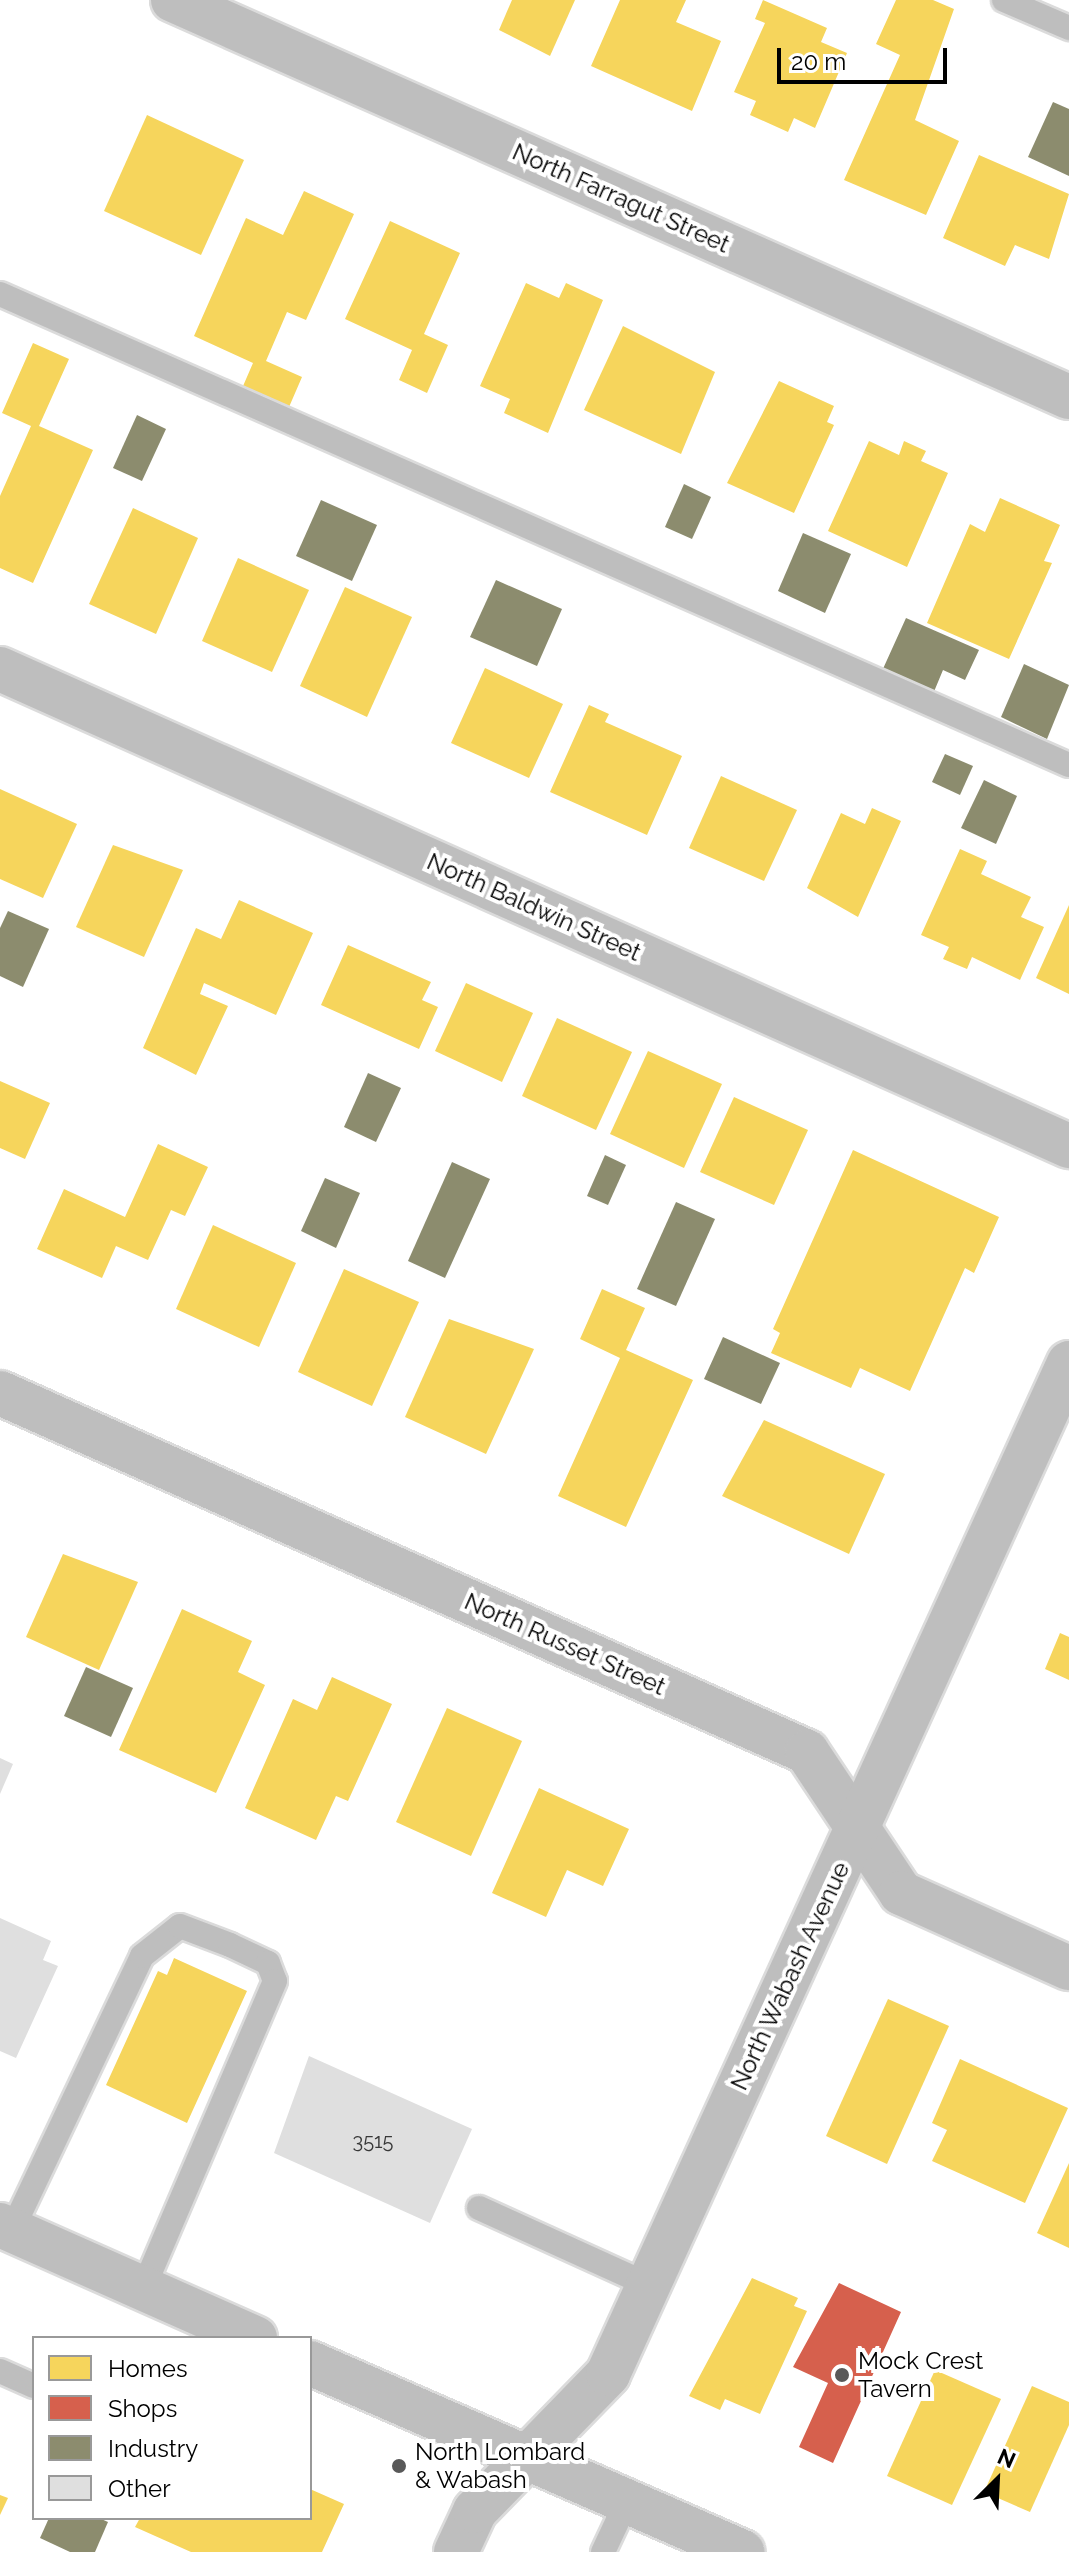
<!DOCTYPE html>
<html>
<head>
<meta charset="utf-8">
<style>
	body { margin:0 }
	#map { position:relative; width:1069px; height:2552px; overflow:hidden; background:#fff; font-family:Raleway,sans-serif }
	div>[style] { position:absolute }
	.homes>* { inset:0; background:#f6d55c }
	.shops>* { inset:0; background:#d6604d }
	.industry>* { inset:0; background:#8c8c6e }
	.building>* { inset:0; background:#dfdfdf }
	.roads { filter:drop-shadow(2px 0 #dbdbdb) drop-shadow(-2px 0 #dbdbdb) drop-shadow(0 2px #dbdbdb) drop-shadow(0 -2px #dbdbdb) }
	.service>* { height:24px; margin:-12px; padding:0 12px; transform-origin:12px; border-radius:12px; background:#bebebe }
	.minor>* { height:44px; margin:-22px; padding:0 22px; transform-origin:22px; border-radius:22px; background:#bebebe }
	.primary>* { height:44px; margin:-22px; padding:0 22px; transform-origin:22px; border-radius:22px; background:#bebebe }
	.dots>* { width:22px; height:22px; translate:-50% -50%; box-sizing:border-box; border:4px solid #fff; border-radius:50% }
	span { translate:-50% -50%; white-space:nowrap; text-align:center; line-height:1.15; -webkit-text-stroke:8px #fff; paint-order:stroke }
	.number-label { font-size:20px; color:#383838 }
	.number-label span { -webkit-text-stroke-width:0 }
	.street-label { font-size:24px; color:#000 }
	.poi-label { font-size:24px; color:#000 }
	.left { translate:0 -50%; text-align:left }
	.legend { position:absolute; left:32px; top:2336px; width:280px; height:184px; box-sizing:border-box; background:#fff; border:2px solid #999; margin:0; padding:10px 14px; list-style:none; font-size:24px; color:#000 }
	.legend li { display:flex; align-items:center; gap:16px; height:40px }
	.legend b { width:40px; border:2px solid #999 }
	.north { position:absolute; left:957px; top:2440px; width:80px; height:80px; -webkit-text-stroke:6px #fff; paint-order:stroke; rotate:24deg; font-size:22px; font-weight:700; line-height:32px; text-align:center; color:#000 }
	.north::after { content:''; display:block; margin:auto; width:28px; height:36px; background:#000; clip-path:polygon(50% 0,100% 100%,50% 72%,0 100%) }
	.scale { position:absolute; left:777px; top:48px; width:170px; height:36px; box-sizing:border-box; border:4px solid #000; border-top:0; padding-left:10px; font-size:24px; line-height:28px; white-space:nowrap; color:#000; -webkit-text-stroke:6px #fff; paint-order:stroke }
</style>
</head>
<body>
<div id="map">
	<div class="homes">
		<div style="clip-path:polygon(512px 0,575px 0,550px 56px,499px 30px)"></div>
		<div style="clip-path:polygon(620px 0,686px 0,676px 22px,721px 41px,692px 111px,591px 66px)"></div>
		<div style="clip-path:polygon(763px 0,827px 28px,821px 42px,847px 53px,815px 128px,794px 118px,788px 132px,750px 115px,756px 101px,734px 92px,765px 23px,755px 19px)"></div>
		<div style="clip-path:polygon(896px 0,933px 0,954px 9px,915px 120px,959px 141px,926px 215px,844px 180px,900px 55px,876px 44px)"></div>
		<div style="clip-path:polygon(147px 115px,244px 160px,201px 255px,104px 211px)"></div>
		<div style="clip-path:polygon(979px 155px,1069px 194px,1049px 259px,1015px 245px,1005px 266px,943px 238px)"></div>
		<div style="clip-path:polygon(304px 191px,354px 214px,306px 320px,287px 312px,266px 361px,302px 377px,286px 414px,240px 393px,253px 363px,194px 336px,246px 218px,283px 235px)"></div>
		<div style="clip-path:polygon(390px 221px,460px 253px,424px 334px,448px 345px,427px 393px,399px 380px,412px 350px,345px 319px)"></div>
		<div style="clip-path:polygon(526px 283px,559px 298px,566px 283px,603px 300px,548px 433px,504px 413px,510px 399px,480px 386px)"></div>
		<div style="clip-path:polygon(623px 326px,715px 372px,681px 454px,584px 410px)"></div>
		<div style="clip-path:polygon(33px 343px,69px 359px,39px 426px,93px 450px,33px 583px,0 568px,0 496px,31px 426px,2px 413px)"></div>
		<div style="clip-path:polygon(779px 381px,834px 406px,827px 422px,834px 425px,794px 513px,727px 483px)"></div>
		<div style="clip-path:polygon(869px 441px,899px 455px,904px 441px,926px 451px,921px 461px,948px 473px,907px 567px,828px 531px)"></div>
		<div style="clip-path:polygon(1000px 498px,1060px 525px,1044px 561px,1052px 563px,1009px 659px,927px 623px,970px 524px,985px 532px)"></div>
		<div style="clip-path:polygon(133px 508px,198px 538px,156px 634px,89px 604px)"></div>
		<div style="clip-path:polygon(238px 558px,309px 590px,272px 672px,202px 641px)"></div>
		<div style="clip-path:polygon(345px 587px,412px 617px,367px 717px,300px 686px)"></div>
		<div style="clip-path:polygon(485px 668px,563px 704px,529px 778px,451px 743px)"></div>
		<div style="clip-path:polygon(589px 705px,609px 714px,605px 722px,682px 756px,647px 835px,550px 792px)"></div>
		<div style="clip-path:polygon(721px 776px,797px 810px,764px 881px,689px 848px)"></div>
		<div style="clip-path:polygon(0 789px,77px 824px,43px 898px,0 879px)"></div>
		<div style="clip-path:polygon(872px 808px,901px 821px,858px 917px,807px 888px,841px 813px,865px 824px)"></div>
		<div style="clip-path:polygon(113px 845px,183px 870px,144px 957px,76px 927px)"></div>
		<div style="clip-path:polygon(960px 849px,987px 861px,981px 874px,1031px 897px,1021px 917px,1044px 927px,1020px 980px,972px 957px,967px 969px,943px 959px,949px 947px,921px 935px)"></div>
		<div style="clip-path:polygon(239px 900px,313px 933px,276px 1015px,204px 983px,200px 994px,228px 1006px,196px 1075px,143px 1048px,196px 928px,221px 939px)"></div>
		<div style="clip-path:polygon(1069px 905px,1069px 994px,1036px 978px)"></div>
		<div style="clip-path:polygon(348px 945px,431px 982px,422px 1000px,438px 1007px,419px 1049px,321px 1005px)"></div>
		<div style="clip-path:polygon(466px 983px,533px 1013px,502px 1082px,435px 1051px)"></div>
		<div style="clip-path:polygon(557px 1018px,632px 1052px,596px 1130px,522px 1096px)"></div>
		<div style="clip-path:polygon(648px 1051px,722px 1084px,684px 1168px,610px 1134px)"></div>
		<div style="clip-path:polygon(0 1081px,50px 1103px,25px 1159px,0 1148px)"></div>
		<div style="clip-path:polygon(734px 1097px,808px 1130px,774px 1205px,700px 1172px)"></div>
		<div style="clip-path:polygon(158px 1144px,208px 1167px,185px 1216px,171px 1210px,148px 1260px,116px 1246px,102px 1278px,37px 1249px,64px 1189px,125px 1217px)"></div>
		<div style="clip-path:polygon(853px 1150px,999px 1217px,974px 1273px,965px 1268px,910px 1391px,860px 1368px,851px 1388px,771px 1353px,780px 1333px,773px 1329px)"></div>
		<div style="clip-path:polygon(213px 1225px,296px 1263px,259px 1347px,176px 1309px)"></div>
		<div style="clip-path:polygon(344px 1269px,419px 1302px,372px 1406px,298px 1372px)"></div>
		<div style="clip-path:polygon(602px 1289px,645px 1308px,626px 1350px,693px 1380px,626px 1527px,558px 1496px,620px 1358px,580px 1339px)"></div>
		<div style="clip-path:polygon(449px 1319px,534px 1349px,486px 1454px,405px 1417px)"></div>
		<div style="clip-path:polygon(764px 1420px,885px 1474px,849px 1554px,722px 1496px)"></div>
		<div style="clip-path:polygon(63px 1554px,138px 1582px,99px 1670px,26px 1637px)"></div>
		<div style="clip-path:polygon(182px 1609px,252px 1641px,238px 1672px,265px 1685px,216px 1793px,119px 1750px)"></div>
		<div style="clip-path:polygon(1060px 1633px,1069px 1637px,1069px 1680px,1045px 1669px)"></div>
		<div style="clip-path:polygon(332px 1677px,392px 1704px,348px 1801px,336px 1796px,316px 1840px,245px 1808px,293px 1699px,317px 1710px)"></div>
		<div style="clip-path:polygon(447px 1708px,522px 1741px,471px 1856px,396px 1822px)"></div>
		<div style="clip-path:polygon(539px 1788px,629px 1829px,603px 1886px,567px 1870px,546px 1917px,492px 1893px)"></div>
		<div style="clip-path:polygon(174px 1958px,247px 1991px,187px 2123px,106px 2085px,158px 1971px,167px 1975px)"></div>
		<div style="clip-path:polygon(888px 1999px,949px 2026px,887px 2164px,826px 2136px)"></div>
		<div style="clip-path:polygon(960px 2059px,1068px 2108px,1025px 2203px,932px 2161px,947px 2130px,932px 2123px)"></div>
		<div style="clip-path:polygon(1069px 2163px,1069px 2248px,1037px 2233px)"></div>
		<div style="clip-path:polygon(752px 2278px,798px 2298px,794px 2306px,807px 2311px,760px 2414px,725px 2399px,720px 2410px,689px 2396px)"></div>
		<div style="clip-path:polygon(935px 2370px,1001px 2399px,952px 2505px,887px 2476px)"></div>
		<div style="clip-path:polygon(1032px 2386px,1069px 2402px,1069px 2425px,1030px 2512px,984px 2492px)"></div>
		<div style="clip-path:polygon(310px 2489px,344px 2504px,322px 2552px,191px 2552px,135px 2527px,140px 2518px,310px 2518px)"></div>
		<div style="clip-path:polygon(0 2495px,8px 2498px,0 2515px)"></div>
	</div>
	<div class="shops">
		<div style="clip-path:polygon(839px 2283px,901px 2312px,833px 2463px,799px 2447px,828px 2383px,793px 2367px)"></div>
	</div>
	<div class="industry">
		<div style="clip-path:polygon(1053px 102px,1069px 109px,1069px 176px,1028px 157px)"></div>
		<div style="clip-path:polygon(137px 415px,166px 429px,142px 481px,113px 468px)"></div>
		<div style="clip-path:polygon(684px 484px,711px 497px,692px 539px,665px 527px)"></div>
		<div style="clip-path:polygon(321px 500px,377px 525px,352px 581px,296px 556px)"></div>
		<div style="clip-path:polygon(803px 533px,851px 554px,825px 613px,778px 591px)"></div>
		<div style="clip-path:polygon(496px 580px,562px 609px,537px 666px,470px 637px)"></div>
		<div style="clip-path:polygon(906px 618px,979px 650px,965px 680px,943px 670px,933px 694px,882px 671px)"></div>
		<div style="clip-path:polygon(1024px 664px,1069px 685px,1047px 739px,1001px 717px)"></div>
		<div style="clip-path:polygon(945px 754px,973px 766px,960px 795px,932px 782px)"></div>
		<div style="clip-path:polygon(984px 780px,1017px 796px,996px 844px,961px 828px)"></div>
		<div style="clip-path:polygon(8px 911px,49px 929px,23px 987px,0 976px,0 928px)"></div>
		<div style="clip-path:polygon(368px 1073px,401px 1088px,376px 1142px,344px 1127px)"></div>
		<div style="clip-path:polygon(605px 1155px,626px 1165px,608px 1205px,587px 1196px)"></div>
		<div style="clip-path:polygon(452px 1162px,490px 1179px,445px 1278px,408px 1261px)"></div>
		<div style="clip-path:polygon(325px 1178px,360px 1193px,336px 1248px,301px 1231px)"></div>
		<div style="clip-path:polygon(676px 1202px,715px 1219px,676px 1306px,637px 1289px)"></div>
		<div style="clip-path:polygon(723px 1337px,780px 1363px,761px 1404px,704px 1379px)"></div>
		<div style="clip-path:polygon(86px 1667px,133px 1688px,111px 1737px,64px 1716px)"></div>
		<div style="clip-path:polygon(49px 2518px,99px 2518px,108px 2522px,95px 2552px,70px 2552px,40px 2538px)"></div>
	</div>
	<div class="building">
		<div style="clip-path:polygon(0 1758px,13px 1764px,0 1794px)"></div>
		<div style="clip-path:polygon(0 1918px,51px 1941px,43px 1960px,58px 1966px,16px 2058px,0 2051px)"></div>
		<div style="clip-path:polygon(309px 2056px,472px 2129px,430px 2223px,274px 2153px)"></div>
	</div>
	<div class="roads">
		<div class="service">
			<div style="left:1004px;top:0;width:71px;rotate:23.3deg"></div>
			<div style="left:0;top:294px;width:1168px;rotate:23.78deg"></div>
			<div style="left:479px;top:2208px;width:187px;rotate:24.4deg"></div>
			<div style="left:12px;top:2230px;width:303px;rotate:-64.6deg"></div>
			<div style="left:142px;top:1956px;width:48px;rotate:-38.3deg"></div>
			<div style="left:180px;top:1926px;width:53px;rotate:20.8deg"></div>
			<div style="left:230px;top:1945px;width:42px;rotate:25.3deg"></div>
			<div style="left:268px;top:1963px;width:19px;rotate:69deg"></div>
			<div style="left:275px;top:1981px;width:335px;rotate:113.2deg"></div>
			<div style="left:0;top:2371px;width:37px;rotate:24deg"></div>
			<div style="left:603px;top:2552px;width:56px;rotate:-64.8deg"></div>
		</div>
		<div class="minor">
			<div style="left:173px;top:0;width:980px;rotate:23.9deg"></div>
			<div style="left:0;top:669px;width:1171px;rotate:24.05deg"></div>
			<div style="left:0;top:1393px;width:883px;rotate:23.98deg"></div>
			<div style="left:807px;top:1752px;width:169px;rotate:56.3deg"></div>
			<div style="left:901px;top:1893px;width:184px;rotate:24.1deg"></div>
			<div style="left:456px;top:2552px;width:45px;rotate:-65.1deg"></div>
			<div style="left:475px;top:2511px;width:191px;rotate:-45.8deg"></div>
			<div style="left:608px;top:2374px;width:1111px;rotate:-65.49deg"></div>
		</div>
		<div class="primary">
			<div style="left:0;top:2225px;width:279px;rotate:23.9deg"></div>
			<div style="left:310px;top:2363px;width:472px;rotate:23.6deg"></div>
		</div>
	</div>
	<div class="dots">
		<div style="left:842px;top:2375px;background:#595959"></div>
		<div style="left:399px;top:2466px;background:#595959"></div>
	</div>
	<div class="number-label">
		<span style="left:373px;top:2141px">3515</span>
	</div>
	<div class="street-label">
		<span style="left:621px;top:198px;rotate:24deg">North Farragut Street</span>
		<span style="left:534px;top:907px;rotate:24deg">North Baldwin Street</span>
		<span style="left:565px;top:1644px;rotate:24deg">North Russet Street</span>
		<span style="left:790px;top:1976px;rotate:-65deg">North Wabash Avenue</span>
	</div>
	<div class="poi-label">
		<span class="left" style="left:858px;top:2375px">Mock Crest<br>Tavern</span>
		<span class="left" style="left:415px;top:2466px">North Lombard<br>&amp; Wabash</span>
	</div>
	<ul class="legend">
	<li><b style="height:22px;background:#f6d55c"></b>Homes</li>
	<li><b style="height:22px;background:#d6604d"></b>Shops</li>
	<li><b style="height:22px;background:#8c8c6e"></b>Industry</li>
	<li><b style="height:22px;background:#dfdfdf"></b>Other</li>
	</ul>
	<div class="north">N</div>
	<div class="scale">20 m</div>
</div>
</body>
</html>
